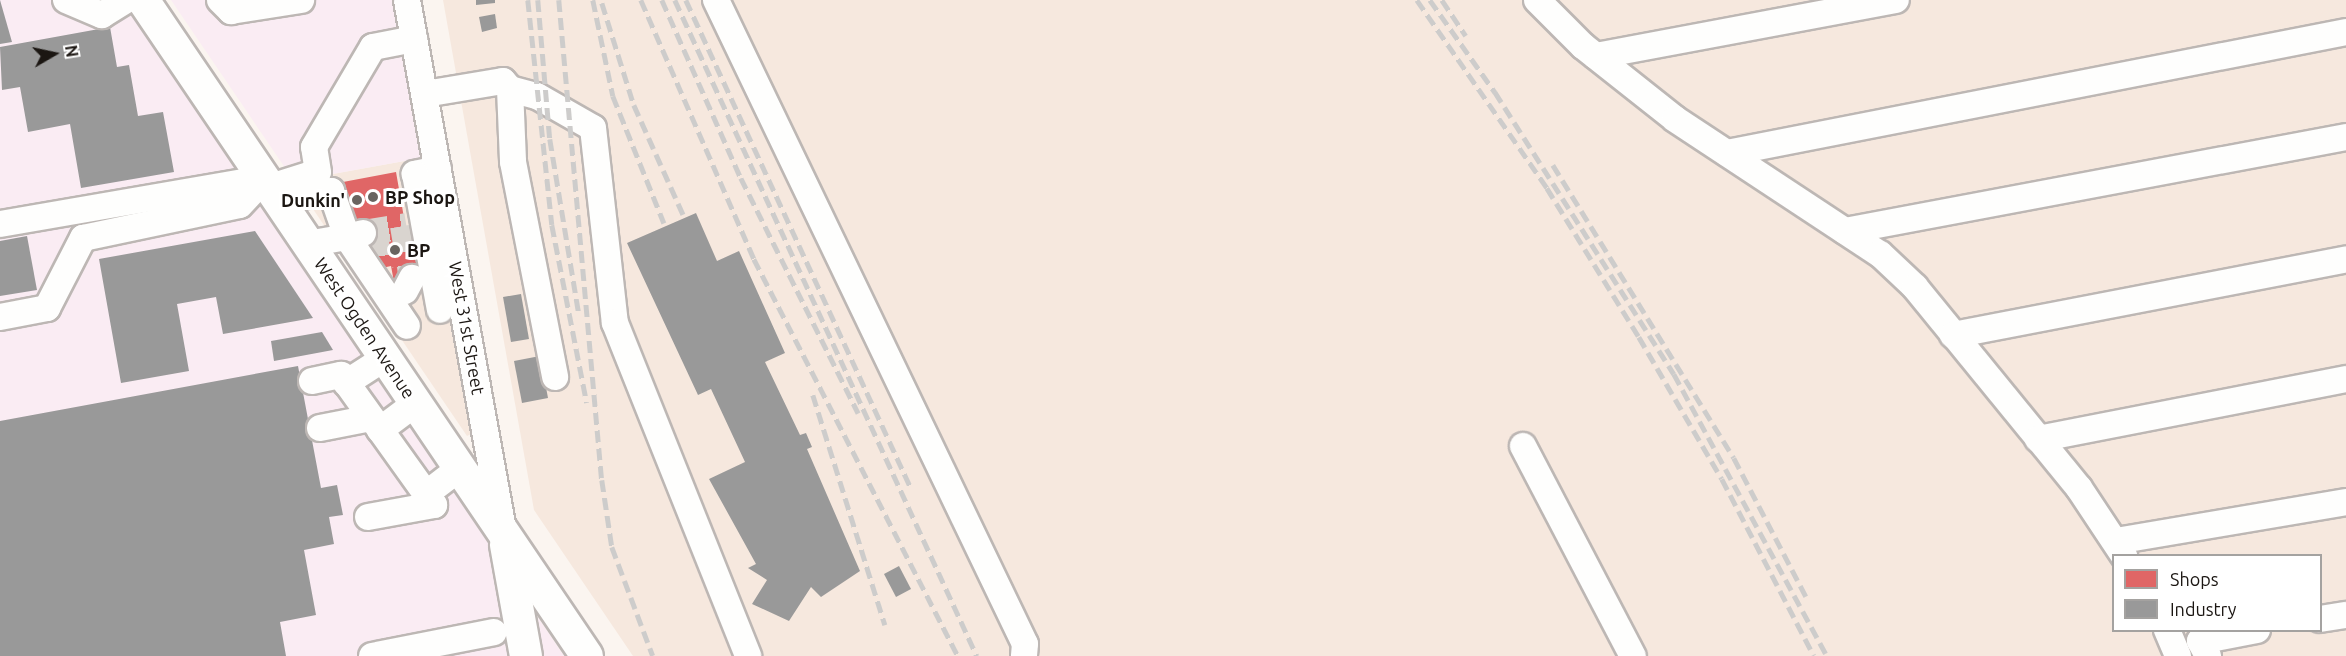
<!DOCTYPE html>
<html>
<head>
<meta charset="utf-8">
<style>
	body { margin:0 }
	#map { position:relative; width:2346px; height:656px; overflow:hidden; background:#fbf5f0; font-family:Ubuntu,sans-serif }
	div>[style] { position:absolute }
	.built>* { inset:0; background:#f6e8de }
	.industrial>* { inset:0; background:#faecf3 }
	.shops>* { inset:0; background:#e06666 }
	.industry>* { inset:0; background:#999 }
	.minor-tunnel>* { height:26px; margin-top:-13px; transform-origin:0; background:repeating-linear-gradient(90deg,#d9d4cf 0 26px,transparent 0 39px) }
	.roads { filter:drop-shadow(2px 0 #bdb7b4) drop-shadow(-2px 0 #bdb7b4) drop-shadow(0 2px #bdb7b4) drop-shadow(0 -2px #bdb7b4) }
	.minor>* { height:26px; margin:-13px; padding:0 13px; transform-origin:13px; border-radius:13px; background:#fefefd }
	.major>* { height:32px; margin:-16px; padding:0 16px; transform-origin:16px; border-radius:16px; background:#fefefd }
	.rail>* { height:4.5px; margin-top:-2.25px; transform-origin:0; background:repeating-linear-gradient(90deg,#cdcccb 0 12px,transparent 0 18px) }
	.dots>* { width:16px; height:16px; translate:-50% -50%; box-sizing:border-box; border:3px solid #fff; border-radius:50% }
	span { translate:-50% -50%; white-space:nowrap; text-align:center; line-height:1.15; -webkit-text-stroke:6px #fff; paint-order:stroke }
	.poi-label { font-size:18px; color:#1b1612; font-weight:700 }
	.left { translate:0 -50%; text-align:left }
	.right { translate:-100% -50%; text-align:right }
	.street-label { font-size:18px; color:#1b1612 }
	.legend { position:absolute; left:2112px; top:554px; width:210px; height:78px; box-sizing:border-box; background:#fff; border:2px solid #a4a2a0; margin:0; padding:8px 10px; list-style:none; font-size:18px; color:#1b1612 }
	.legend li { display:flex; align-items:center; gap:12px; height:30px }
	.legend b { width:30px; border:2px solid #a4a2a0 }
	.north { position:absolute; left:24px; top:24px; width:60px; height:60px; -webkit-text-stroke:4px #fff; paint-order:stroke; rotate:81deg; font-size:16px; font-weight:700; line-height:24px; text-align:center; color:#1b1612 }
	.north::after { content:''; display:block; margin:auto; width:21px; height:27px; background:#1b1612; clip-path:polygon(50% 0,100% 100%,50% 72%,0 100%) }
</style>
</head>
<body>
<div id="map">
	<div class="built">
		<div style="clip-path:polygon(evenodd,443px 0,2346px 0,2346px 656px,633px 656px,534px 510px,443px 0,2114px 556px,2320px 556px,2320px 630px,2114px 630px,2114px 556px)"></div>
		<div style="clip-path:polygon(421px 158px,471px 434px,467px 436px,294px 181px)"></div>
	</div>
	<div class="industrial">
		<div style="clip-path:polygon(0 0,138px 0,502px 534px,523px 656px,0 656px)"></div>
		<div style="clip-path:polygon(171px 0,393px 0,421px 158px,294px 181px)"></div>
		<div style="clip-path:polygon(537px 616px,552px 638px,564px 656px,544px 656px)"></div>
	</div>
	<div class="shops">
		<div style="clip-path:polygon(396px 172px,407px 235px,422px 232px,430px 276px,394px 282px,391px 266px,368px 271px,359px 221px,350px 222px,343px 182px)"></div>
	</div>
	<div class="industry">
		<div style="clip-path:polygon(0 0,12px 42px,0 44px)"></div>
		<div style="clip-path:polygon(476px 0,495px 0,495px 3px,476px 5px)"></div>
		<div style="clip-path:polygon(495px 14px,497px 28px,482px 32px,479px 17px)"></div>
		<div style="clip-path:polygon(110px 27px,117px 67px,129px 65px,138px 116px,163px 112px,174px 172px,81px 188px,70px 124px,28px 132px,20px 87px,2px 90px,0 47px)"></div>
		<div style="clip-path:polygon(696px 213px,717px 261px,739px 251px,785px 353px,765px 362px,800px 435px,806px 433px,812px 447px,807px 449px,860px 571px,821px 597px,811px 587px,789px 621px,752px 604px,767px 580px,748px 568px,756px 564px,709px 479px,745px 462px,711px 389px,698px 395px,627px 243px)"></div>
		<div style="clip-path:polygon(255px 231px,313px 318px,223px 334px,216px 297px,177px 304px,189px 371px,121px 383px,99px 259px)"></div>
		<div style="clip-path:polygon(27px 236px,37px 290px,0 296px,0 241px)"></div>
		<div style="clip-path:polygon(521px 294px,529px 339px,511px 342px,503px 297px)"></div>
		<div style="clip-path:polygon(322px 332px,333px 350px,274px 361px,271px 341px)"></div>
		<div style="clip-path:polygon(540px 356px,548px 398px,522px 403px,514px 361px)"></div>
		<div style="clip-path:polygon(298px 366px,321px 488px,337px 485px,343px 515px,329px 517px,334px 544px,304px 550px,316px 615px,280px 622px,286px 656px,0 656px,0 421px)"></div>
		<div style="clip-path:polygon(899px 566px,911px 589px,896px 597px,884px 574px)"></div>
	</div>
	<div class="minor-tunnel">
		<div style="left:403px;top:226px;width:53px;rotate:80.2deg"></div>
		<div style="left:374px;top:231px;width:39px;rotate:80deg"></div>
		<div style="left:363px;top:233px;width:44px;rotate:-9.2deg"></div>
	</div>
	<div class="roads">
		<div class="minor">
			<div style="left:66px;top:0;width:39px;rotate:23deg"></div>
			<div style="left:102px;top:15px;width:28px;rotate:-32deg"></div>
			<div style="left:220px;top:0;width:16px;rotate:45deg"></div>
			<div style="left:231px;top:11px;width:71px;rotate:-8.9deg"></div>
			<div style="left:407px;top:0;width:539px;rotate:79.73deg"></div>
			<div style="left:716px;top:0;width:714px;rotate:64.37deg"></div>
			<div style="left:1025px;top:644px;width:12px;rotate:95deg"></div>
			<div style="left:1537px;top:0;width:65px;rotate:45deg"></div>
			<div style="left:1583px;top:46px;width:117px;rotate:38.4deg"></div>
			<div style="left:1675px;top:119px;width:245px;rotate:33.4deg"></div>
			<div style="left:1880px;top:254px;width:48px;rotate:43.3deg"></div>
			<div style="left:1915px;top:287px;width:259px;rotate:50.8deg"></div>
			<div style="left:2079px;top:488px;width:82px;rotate:56.5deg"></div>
			<div style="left:1596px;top:56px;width:305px;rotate:-10.6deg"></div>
			<div style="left:510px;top:89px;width:28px;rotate:15deg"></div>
			<div style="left:537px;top:96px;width:64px;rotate:29.7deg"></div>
			<div style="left:593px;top:128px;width:196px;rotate:83.6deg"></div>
			<div style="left:615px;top:323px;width:359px;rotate:68.2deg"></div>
			<div style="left:425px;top:94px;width:79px;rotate:-9.5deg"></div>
			<div style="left:503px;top:81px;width:11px;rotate:49deg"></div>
			<div style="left:510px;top:89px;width:73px;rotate:87.6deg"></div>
			<div style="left:513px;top:162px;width:219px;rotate:78.9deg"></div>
			<div style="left:1727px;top:153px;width:631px;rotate:-11.06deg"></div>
			<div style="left:438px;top:169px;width:24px;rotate:168deg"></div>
			<div style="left:415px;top:174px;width:138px;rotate:79.6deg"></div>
			<div style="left:271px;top:187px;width:49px;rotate:-17.7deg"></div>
			<div style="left:318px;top:172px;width:25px;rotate:-99deg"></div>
			<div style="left:314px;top:147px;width:116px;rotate:-59.5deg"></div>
			<div style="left:373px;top:47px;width:42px;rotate:-11deg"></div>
			<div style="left:279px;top:200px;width:53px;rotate:-9.8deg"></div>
			<div style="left:331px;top:191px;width:49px;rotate:70.8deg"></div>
			<div style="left:347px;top:237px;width:39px;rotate:170deg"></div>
			<div style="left:0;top:224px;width:269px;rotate:-9.8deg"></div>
			<div style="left:1845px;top:231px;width:510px;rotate:-10.63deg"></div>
			<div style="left:363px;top:233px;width:16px;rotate:166deg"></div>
			<div style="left:347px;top:237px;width:107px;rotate:56deg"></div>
			<div style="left:405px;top:291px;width:15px;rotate:-62deg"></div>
			<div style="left:0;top:317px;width:48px;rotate:-10.8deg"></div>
			<div style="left:47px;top:308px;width:79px;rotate:-62.8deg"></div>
			<div style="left:83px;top:238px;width:160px;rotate:-11.9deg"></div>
			<div style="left:240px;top:205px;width:37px;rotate:-47deg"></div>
			<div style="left:1953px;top:335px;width:400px;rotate:-10.9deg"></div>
			<div style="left:312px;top:381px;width:30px;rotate:-12deg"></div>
			<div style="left:341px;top:375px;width:160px;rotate:54.4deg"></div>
			<div style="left:434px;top:505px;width:67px;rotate:169.7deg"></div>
			<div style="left:346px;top:383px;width:46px;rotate:-32.7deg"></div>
			<div style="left:320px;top:428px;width:52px;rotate:-11.1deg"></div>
			<div style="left:380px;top:430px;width:45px;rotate:-36.9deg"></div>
			<div style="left:2038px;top:439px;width:314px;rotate:-11deg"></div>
			<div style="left:1523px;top:446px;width:237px;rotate:62.4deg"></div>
			<div style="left:426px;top:494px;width:43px;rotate:-37.4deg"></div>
			<div style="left:2116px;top:541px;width:233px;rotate:-9.6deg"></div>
			<div style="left:2320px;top:619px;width:26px;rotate:-9deg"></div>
			<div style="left:2167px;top:630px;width:28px;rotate:67deg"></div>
			<div style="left:372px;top:656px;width:124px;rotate:-11.1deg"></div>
			<div style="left:2208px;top:656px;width:17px;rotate:-118deg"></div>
			<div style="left:2200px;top:641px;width:58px;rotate:-10.9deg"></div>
		</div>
		<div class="major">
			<div style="left:143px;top:0;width:792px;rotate:55.91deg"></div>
			<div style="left:506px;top:545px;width:113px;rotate:79.8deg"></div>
		</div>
	</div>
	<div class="rail">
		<div style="left:528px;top:0;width:226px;rotate:83.9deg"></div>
		<div style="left:552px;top:225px;width:181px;rotate:78.9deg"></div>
		<div style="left:538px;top:0;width:140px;rotate:85.1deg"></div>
		<div style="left:550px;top:139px;width:178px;rotate:80.6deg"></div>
		<div style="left:559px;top:0;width:482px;rotate:84.9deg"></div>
		<div style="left:602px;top:480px;width:68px;rotate:81.5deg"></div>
		<div style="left:612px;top:547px;width:116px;rotate:69.4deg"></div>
		<div style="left:593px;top:0;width:98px;rotate:78.2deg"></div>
		<div style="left:613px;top:96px;width:137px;rotate:68.1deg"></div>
		<div style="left:641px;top:0;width:283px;rotate:66.4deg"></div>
		<div style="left:754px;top:259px;width:446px;rotate:62.8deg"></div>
		<div style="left:662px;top:0;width:195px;rotate:66.1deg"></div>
		<div style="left:741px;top:178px;width:263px;rotate:63.5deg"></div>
		<div style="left:675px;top:0;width:722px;rotate:65.28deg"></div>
		<div style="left:686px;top:0;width:537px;rotate:65.25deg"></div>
		<div style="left:1417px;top:0;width:229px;rotate:55.3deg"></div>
		<div style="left:1547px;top:188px;width:175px;rotate:58.3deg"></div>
		<div style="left:1639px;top:337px;width:164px;rotate:59.7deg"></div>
		<div style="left:1722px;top:479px;width:199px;rotate:62.5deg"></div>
		<div style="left:1430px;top:0;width:113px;rotate:54.8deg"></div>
		<div style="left:1495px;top:92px;width:334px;rotate:57.6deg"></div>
		<div style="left:1674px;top:374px;width:321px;rotate:61.5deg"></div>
		<div style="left:1442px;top:0;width:43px;rotate:56.3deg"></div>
		<div style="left:602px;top:3px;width:107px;rotate:72.6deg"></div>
		<div style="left:634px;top:105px;width:122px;rotate:65.8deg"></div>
		<div style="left:1553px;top:165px;width:344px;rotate:58.3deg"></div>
		<div style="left:1734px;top:458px;width:160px;rotate:62.5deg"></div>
		<div style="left:813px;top:395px;width:241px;rotate:72.6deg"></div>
	</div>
	<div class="dots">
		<div style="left:373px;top:197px;background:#696460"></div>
		<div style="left:357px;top:200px;background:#696460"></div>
		<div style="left:395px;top:250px;background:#696460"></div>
	</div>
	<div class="poi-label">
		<span class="left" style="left:385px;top:197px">BP Shop</span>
		<span class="right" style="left:345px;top:200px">Dunkin'</span>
		<span class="left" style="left:407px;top:250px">BP</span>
	</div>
	<div class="street-label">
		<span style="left:365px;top:328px;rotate:56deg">West Ogden Avenue</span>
		<span style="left:467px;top:328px;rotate:80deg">West 31st Street</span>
	</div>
	<ul class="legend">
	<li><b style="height:16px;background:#e06666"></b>Shops</li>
	<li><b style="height:16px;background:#999"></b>Industry</li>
	</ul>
	<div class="north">N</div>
</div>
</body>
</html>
